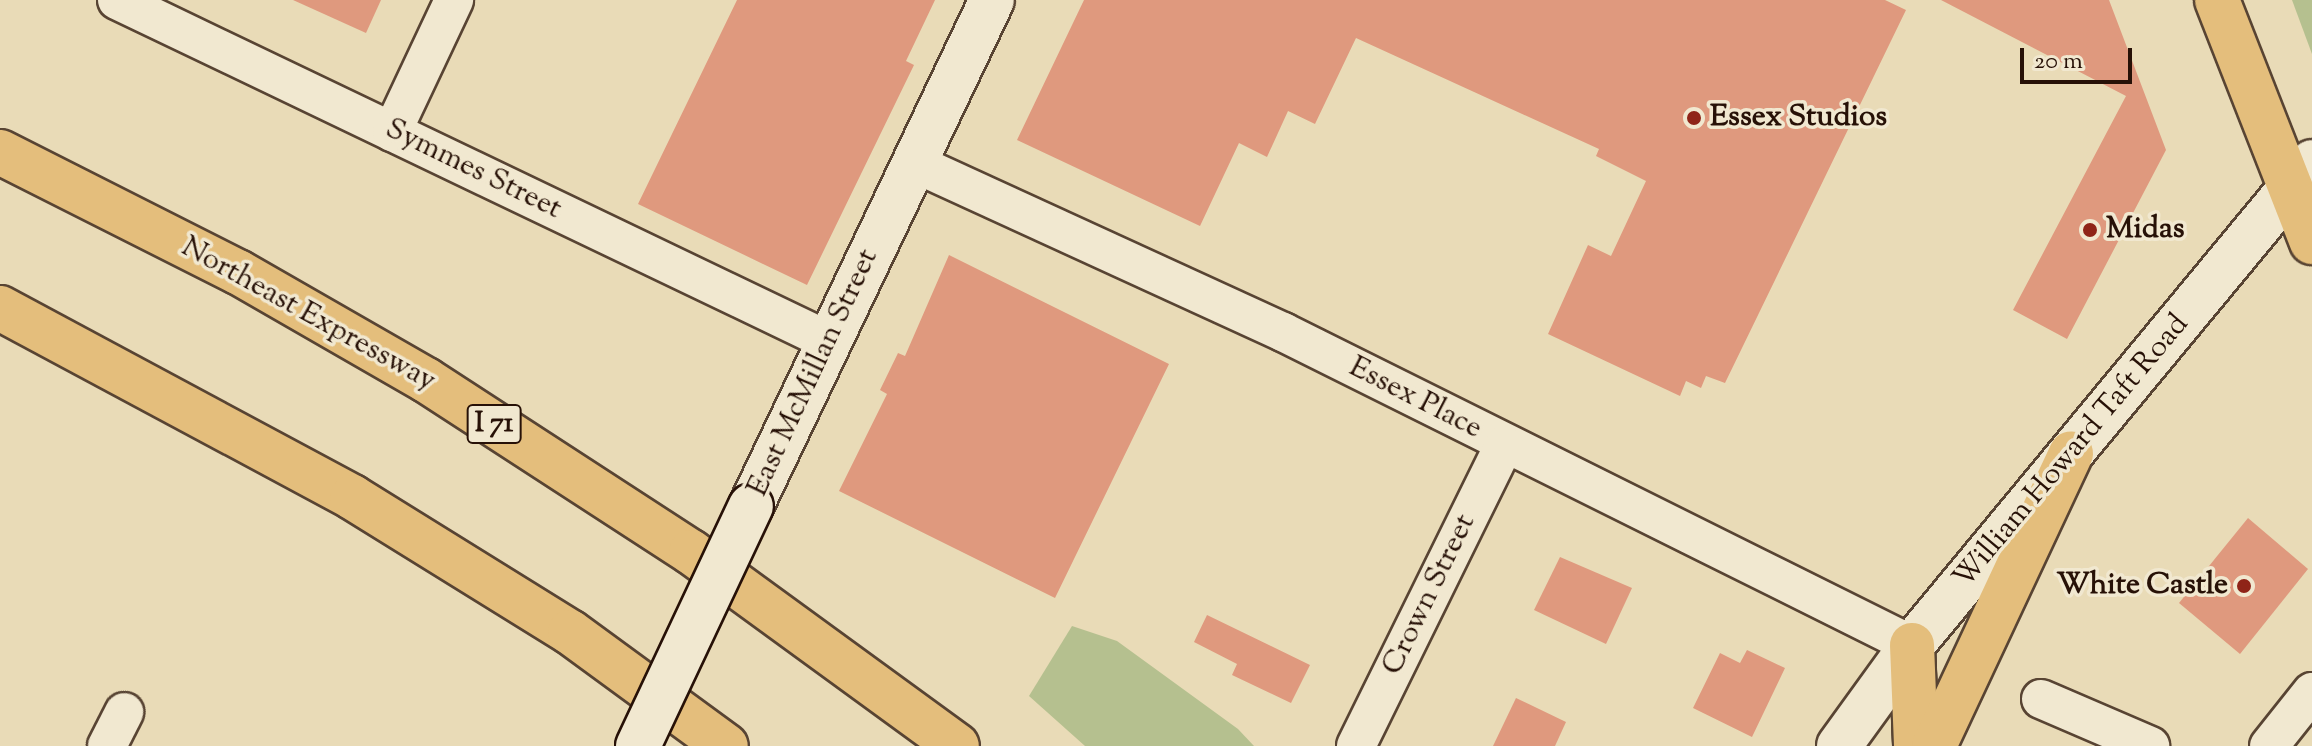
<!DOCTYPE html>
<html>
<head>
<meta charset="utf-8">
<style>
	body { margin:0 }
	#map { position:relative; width:2312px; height:746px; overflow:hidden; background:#e9dbb7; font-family:"Sorts Mill Goudy",serif }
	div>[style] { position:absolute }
	.green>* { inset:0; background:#b5c08f }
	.building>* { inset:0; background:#df997e }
	.roads { filter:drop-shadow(2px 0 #584433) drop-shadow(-2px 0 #584433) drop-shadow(0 2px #584433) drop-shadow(0 -2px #584433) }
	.minor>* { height:38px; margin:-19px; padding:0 19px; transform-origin:19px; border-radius:19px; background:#f1e8d0 }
	.tertiary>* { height:44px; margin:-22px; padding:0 22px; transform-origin:22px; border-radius:22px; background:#f1e8d0 }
	.secondary>* { height:44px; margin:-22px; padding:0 22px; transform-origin:22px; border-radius:22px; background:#f1e8d0 }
	.primary>* { height:44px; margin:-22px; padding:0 22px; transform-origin:22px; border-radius:22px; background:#e4be7c }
	.motorway>* { height:44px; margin:-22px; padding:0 22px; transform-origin:22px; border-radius:22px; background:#e4be7c }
	.bridges { filter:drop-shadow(2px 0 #271107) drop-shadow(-2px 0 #271107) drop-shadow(0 2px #271107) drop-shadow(0 -2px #271107) }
	.secondary-bridge>* { height:44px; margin:-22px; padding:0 22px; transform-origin:22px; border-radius:22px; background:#f1e8d0 }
	.dots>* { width:22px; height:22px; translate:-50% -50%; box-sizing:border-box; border:4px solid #f1e8d0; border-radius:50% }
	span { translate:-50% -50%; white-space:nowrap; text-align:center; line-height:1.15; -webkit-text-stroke:7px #f1e8d0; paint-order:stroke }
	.shield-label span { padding:2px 6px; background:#f1e8d0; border:2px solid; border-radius:6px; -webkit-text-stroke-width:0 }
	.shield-label { font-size:28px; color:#271107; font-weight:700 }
	.poi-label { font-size:30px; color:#271107; font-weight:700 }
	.left { translate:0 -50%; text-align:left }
	.right { translate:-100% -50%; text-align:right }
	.street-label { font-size:30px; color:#271107 }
	.scale { position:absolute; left:2020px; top:48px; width:112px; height:36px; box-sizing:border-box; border:4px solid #271107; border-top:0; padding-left:10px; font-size:24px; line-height:28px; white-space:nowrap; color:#271107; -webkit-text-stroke:6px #f1e8d0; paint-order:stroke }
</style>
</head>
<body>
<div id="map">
	<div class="green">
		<div style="clip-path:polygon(2292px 0,2312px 0,2312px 54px)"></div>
		<div style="clip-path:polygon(1072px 626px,1117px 641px,1238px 729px,1254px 746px,1085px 746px,1029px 696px)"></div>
	</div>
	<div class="building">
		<div style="clip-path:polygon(293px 0,381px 0,366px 33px)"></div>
		<div style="clip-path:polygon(737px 0,935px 0,906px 61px,914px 65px,807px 285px,638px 204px)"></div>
		<div style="clip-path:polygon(1084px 0,1885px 0,1906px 10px,1725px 383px,1706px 376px,1701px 388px,1686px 381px,1680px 396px,1548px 334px,1588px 245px,1611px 256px,1646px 181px,1596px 156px,1599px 149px,1356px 38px,1315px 124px,1288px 111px,1267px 157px,1239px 143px,1200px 226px,1017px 140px)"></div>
		<div style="clip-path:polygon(1941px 0,2109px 0,2166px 150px,2067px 339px,2013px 310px,2126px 96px)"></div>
		<div style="clip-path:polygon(949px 255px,1169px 364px,1055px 598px,839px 491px,887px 394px,880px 390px,898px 353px,905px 356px)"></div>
		<div style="clip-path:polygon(2248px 518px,2308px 569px,2240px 654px,2179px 603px)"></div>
		<div style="clip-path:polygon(1560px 557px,1632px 588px,1606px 644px,1534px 610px)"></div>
		<div style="clip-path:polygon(1207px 615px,1310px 665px,1291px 703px,1232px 675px,1237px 664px,1194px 642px)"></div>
		<div style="clip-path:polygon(1747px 650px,1785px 668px,1752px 737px,1693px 708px,1720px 653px,1740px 663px)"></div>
		<div style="clip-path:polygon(1516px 698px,1566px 722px,1555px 746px,1493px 746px)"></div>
	</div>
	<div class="roads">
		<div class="minor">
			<div style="left:117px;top:0;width:789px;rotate:25.59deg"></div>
			<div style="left:392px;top:132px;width:146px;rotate:-64.8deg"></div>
			<div style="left:914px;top:163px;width:406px;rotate:24.6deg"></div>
			<div style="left:1283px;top:332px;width:703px;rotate:26.46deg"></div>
			<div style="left:2041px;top:699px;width:119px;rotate:23.3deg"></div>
			<div style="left:107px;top:746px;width:38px;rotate:-63deg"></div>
			<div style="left:1356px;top:746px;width:335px;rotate:-63.8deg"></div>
			<div style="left:2269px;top:746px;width:69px;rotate:-51.5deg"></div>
		</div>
		<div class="tertiary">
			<div style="left:1839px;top:746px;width:125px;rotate:-54.1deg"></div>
		</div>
		<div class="secondary">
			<div style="left:751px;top:506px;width:560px;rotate:-64.53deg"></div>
			<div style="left:1912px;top:645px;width:627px;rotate:-50.37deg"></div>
		</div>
		<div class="primary">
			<div style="left:2217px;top:0;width:260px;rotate:68.6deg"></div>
		</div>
		<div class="motorway">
			<div style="left:0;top:152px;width:267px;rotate:26.8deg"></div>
			<div style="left:238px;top:272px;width:217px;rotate:29.9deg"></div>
			<div style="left:426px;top:380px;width:316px;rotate:33deg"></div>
			<div style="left:691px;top:552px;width:329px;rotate:36.1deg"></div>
			<div style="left:0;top:308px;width:400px;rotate:28.2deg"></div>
			<div style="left:352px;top:497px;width:256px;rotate:31.8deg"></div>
			<div style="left:570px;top:632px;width:193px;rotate:36.2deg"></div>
			<div style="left:1912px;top:645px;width:101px;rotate:87.7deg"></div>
			<div style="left:1934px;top:746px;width:323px;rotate:-64.9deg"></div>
		</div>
	</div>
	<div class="bridges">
		<div class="secondary-bridge">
			<div style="left:638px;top:746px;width:265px;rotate:-64.8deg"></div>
		</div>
	</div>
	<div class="dots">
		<div style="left:1694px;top:118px;background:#8f2418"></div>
		<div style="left:2090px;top:230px;background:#8f2418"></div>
		<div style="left:2244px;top:586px;background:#8f2418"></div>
	</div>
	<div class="shield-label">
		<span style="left:494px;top:424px">I 71</span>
	</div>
	<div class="poi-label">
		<span class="left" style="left:1710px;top:118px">Essex Studios</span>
		<span class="left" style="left:2106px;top:230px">Midas</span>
		<span class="right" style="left:2228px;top:586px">White Castle</span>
	</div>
	<div class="street-label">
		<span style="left:473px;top:170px;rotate:26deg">Symmes Street</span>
		<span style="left:308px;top:315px;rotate:29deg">Northeast Expressway</span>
		<span style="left:814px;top:373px;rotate:-65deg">East McMillan Street</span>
		<span style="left:1415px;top:399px;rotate:27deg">Essex Place</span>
		<span style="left:2072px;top:452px;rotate:-50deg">William Howard Taft Road</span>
		<span style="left:1430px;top:595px;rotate:-64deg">Crown Street</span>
	</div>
	<div class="scale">20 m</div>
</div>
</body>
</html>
